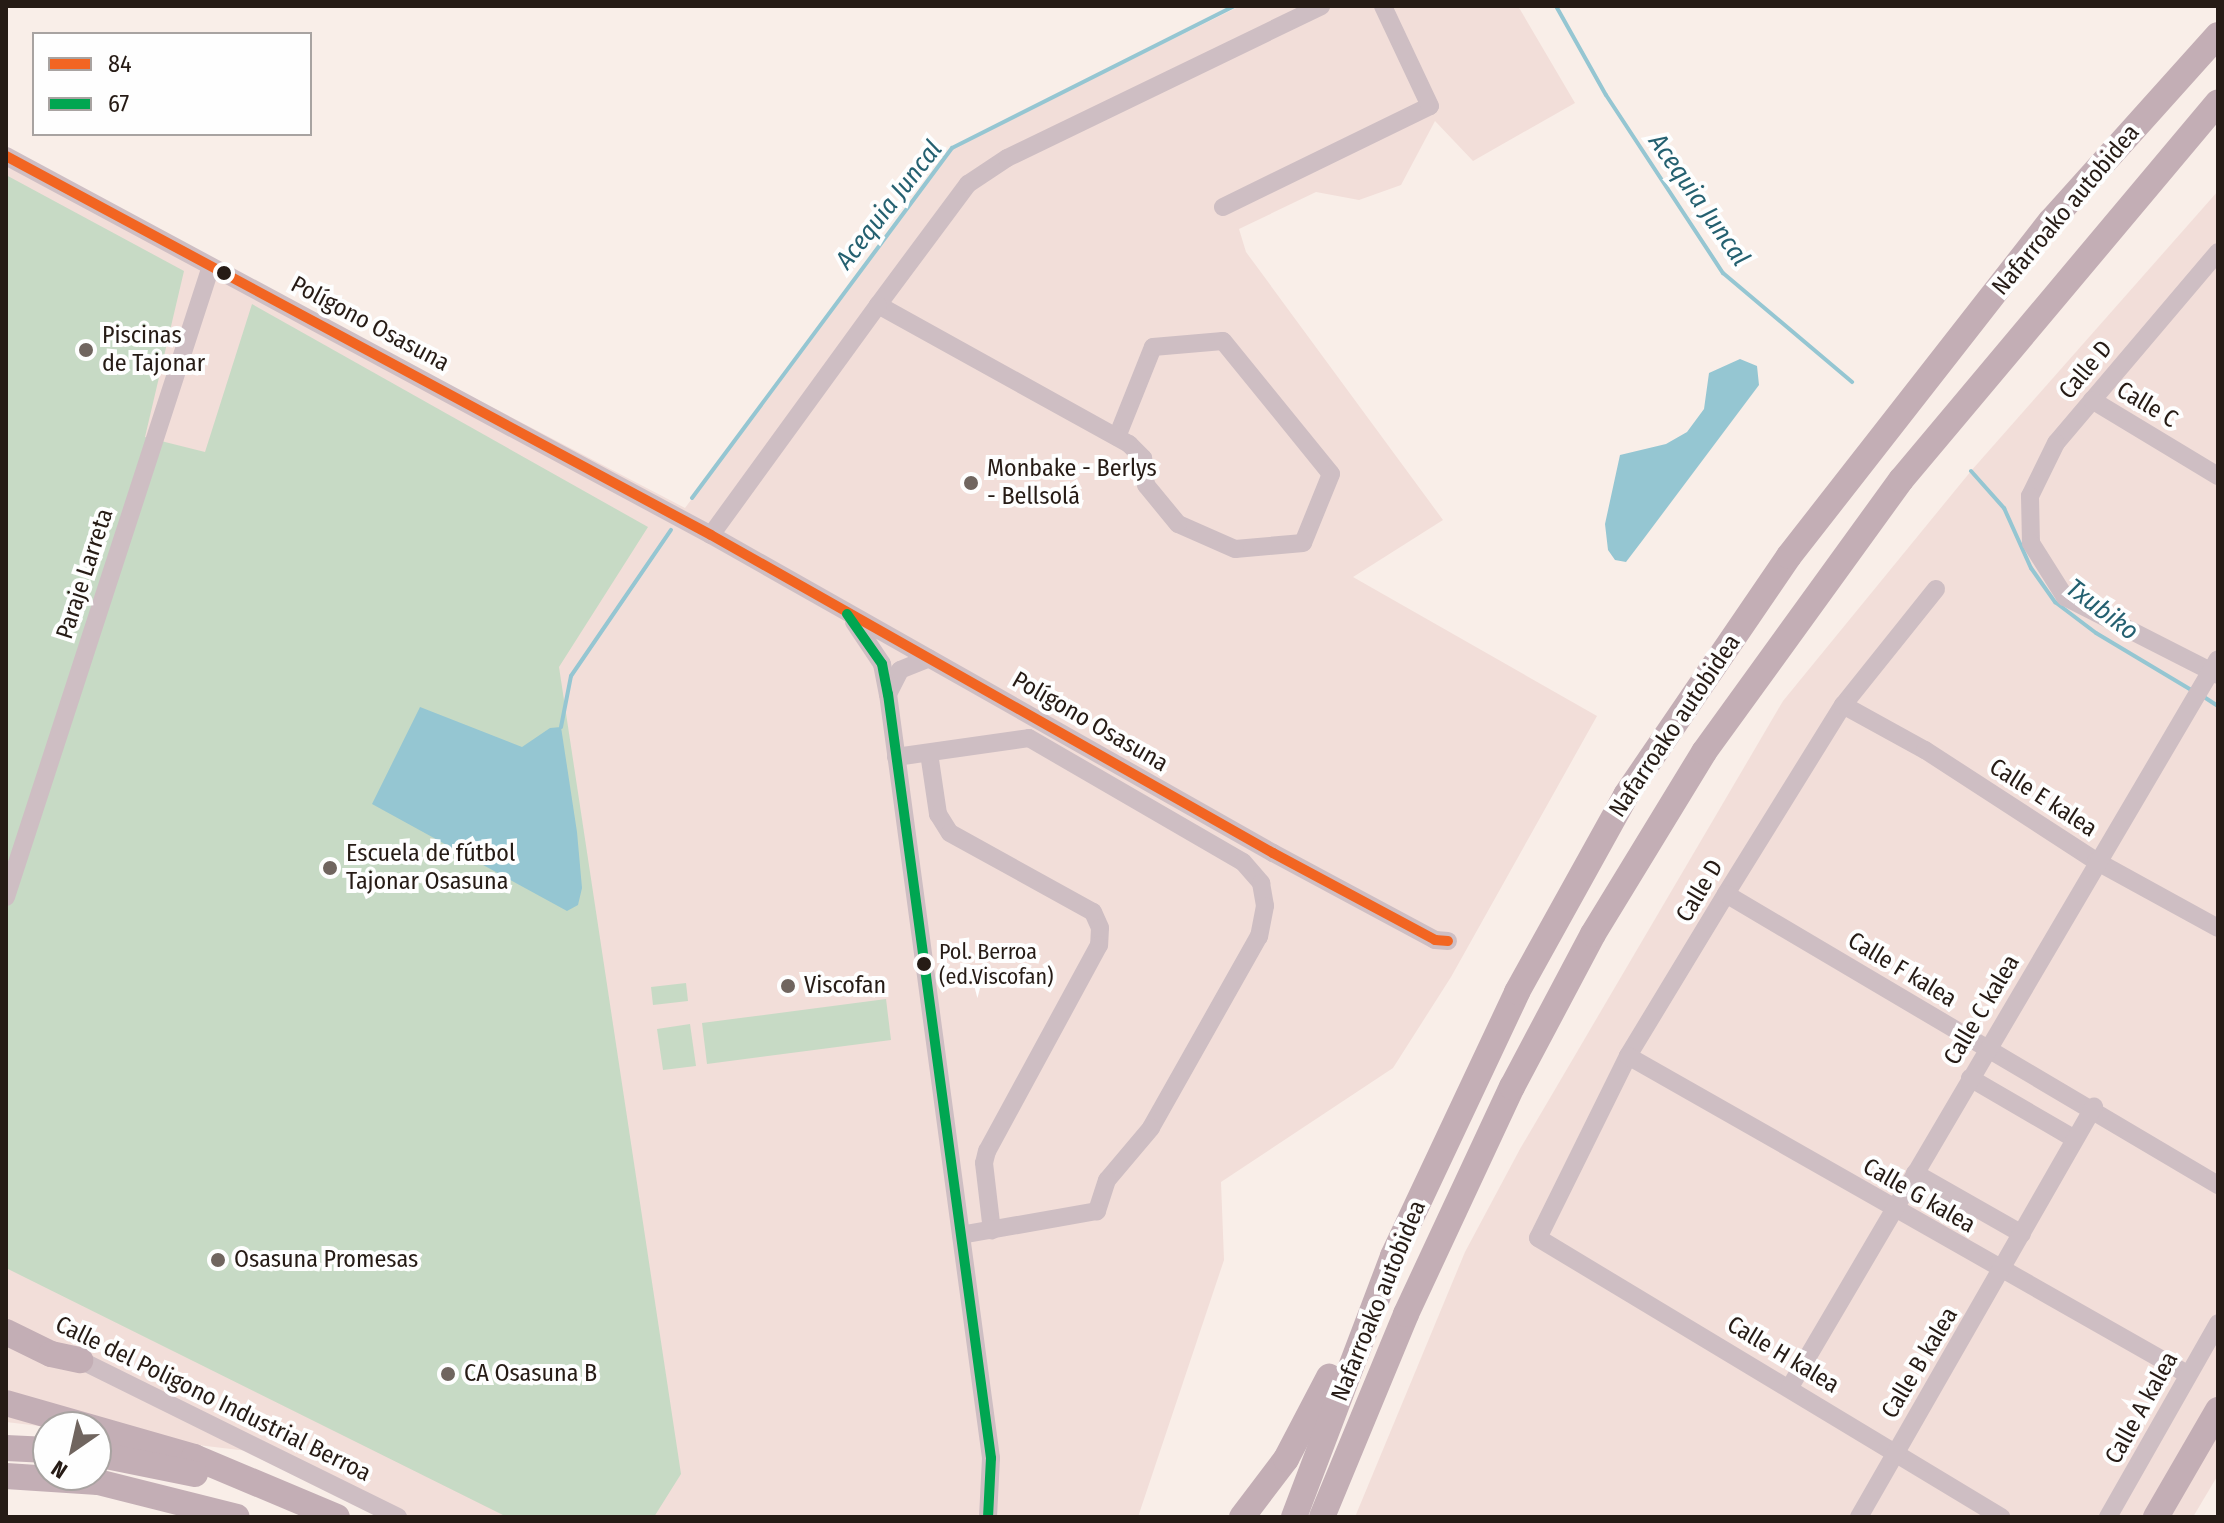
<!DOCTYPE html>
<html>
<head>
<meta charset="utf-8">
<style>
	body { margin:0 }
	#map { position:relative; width:2224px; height:1523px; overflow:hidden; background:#f9eee8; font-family:"Fira Sans Condensed",sans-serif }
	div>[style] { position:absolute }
	.industrial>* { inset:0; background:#f2ded9 }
	.green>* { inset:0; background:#c7dac5 }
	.water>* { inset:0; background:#95c6d2 }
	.stream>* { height:4px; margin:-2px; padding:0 2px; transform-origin:2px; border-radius:2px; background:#95c6d2 }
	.minor>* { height:18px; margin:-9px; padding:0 9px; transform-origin:9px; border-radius:9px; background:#cebec3 }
	.highway>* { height:26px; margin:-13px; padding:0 13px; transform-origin:13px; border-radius:13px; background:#c3aeb5 }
	.bus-1>* { height:10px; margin:-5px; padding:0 5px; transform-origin:5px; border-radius:5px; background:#f26522 }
	.bus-2>* { height:10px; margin:-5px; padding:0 5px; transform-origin:5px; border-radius:5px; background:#00a651 }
	.dots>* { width:22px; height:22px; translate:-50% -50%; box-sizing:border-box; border:4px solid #fefefe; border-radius:50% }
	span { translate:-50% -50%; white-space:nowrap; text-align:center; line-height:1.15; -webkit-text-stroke:8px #fefefe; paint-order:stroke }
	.bus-label { font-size:22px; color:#261b15 }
	.left { translate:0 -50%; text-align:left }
	.street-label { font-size:24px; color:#261b15 }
	.poi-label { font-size:24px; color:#261b15 }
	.water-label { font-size:26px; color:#246070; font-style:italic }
	.frame { position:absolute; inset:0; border:8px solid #261b15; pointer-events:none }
	.legend { position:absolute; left:32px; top:32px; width:280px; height:104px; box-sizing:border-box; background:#fefefe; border:2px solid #a8a3a1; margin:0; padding:10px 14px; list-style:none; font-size:24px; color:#261b15 }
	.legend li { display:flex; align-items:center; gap:16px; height:40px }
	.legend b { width:40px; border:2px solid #a8a3a1 }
	.north { position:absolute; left:32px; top:1411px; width:80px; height:80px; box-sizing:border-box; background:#fefefe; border:2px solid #a8a3a1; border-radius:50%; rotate:214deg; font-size:22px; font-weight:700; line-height:32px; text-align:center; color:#261b15 }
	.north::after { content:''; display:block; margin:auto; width:28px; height:36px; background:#70655f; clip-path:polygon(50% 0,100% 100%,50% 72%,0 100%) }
</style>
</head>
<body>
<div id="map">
	<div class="industrial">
		<div style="clip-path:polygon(1240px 6px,1518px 6px,1575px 103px,1473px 161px,1435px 121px,1401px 185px,1359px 200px,1316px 192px,1239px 229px,1246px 252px,1443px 520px,1353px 577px,1597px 716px,1451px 977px,1393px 1068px,1221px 1182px,1224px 1260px,1138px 1517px,388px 1517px,272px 1454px,6px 1422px,6px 153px,685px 508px,952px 148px)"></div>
		<div style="clip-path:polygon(2218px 191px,2218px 1475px,2193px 1517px,1355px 1517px,1465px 1252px,1520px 1149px,1783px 701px,1971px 471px)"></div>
	</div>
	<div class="green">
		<div style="clip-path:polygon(6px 175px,184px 271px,145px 437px,205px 452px,252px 304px,648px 527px,559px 667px,681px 1474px,654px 1517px,507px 1517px,6px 1268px)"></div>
		<div style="clip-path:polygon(686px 983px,688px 1001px,653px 1005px,651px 987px)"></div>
		<div style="clip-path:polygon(886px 999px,891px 1040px,707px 1064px,702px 1023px)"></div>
		<div style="clip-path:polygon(690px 1024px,696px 1066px,663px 1070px,657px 1029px)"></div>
	</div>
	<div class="water">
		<div style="clip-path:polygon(1740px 359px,1757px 366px,1759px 385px,1642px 541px,1626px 562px,1615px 560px,1608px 550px,1605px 524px,1620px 455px,1666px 444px,1687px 432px,1704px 409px,1709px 373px)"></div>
		<div style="clip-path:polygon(420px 707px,522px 747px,550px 728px,561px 727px,577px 832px,582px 888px,578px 905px,567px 911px,372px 804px)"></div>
	</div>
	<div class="stream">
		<div style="left:1556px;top:6px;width:102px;rotate:60.7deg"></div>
		<div style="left:1606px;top:95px;width:213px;rotate:56.7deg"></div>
		<div style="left:1723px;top:273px;width:169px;rotate:40.2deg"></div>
		<div style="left:1971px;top:471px;width:50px;rotate:48.3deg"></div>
		<div style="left:2004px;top:508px;width:66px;rotate:65.8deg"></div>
		<div style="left:2031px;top:568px;width:42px;rotate:54.8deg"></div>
		<div style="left:2055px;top:602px;width:51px;rotate:37.1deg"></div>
		<div style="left:2096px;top:633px;width:113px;rotate:30.9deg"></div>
		<div style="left:692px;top:498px;width:436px;rotate:-53.4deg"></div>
		<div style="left:952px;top:148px;width:316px;rotate:-26.7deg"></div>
		<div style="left:2204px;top:697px;width:17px;rotate:33deg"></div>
		<div style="left:561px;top:727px;width:52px;rotate:-78.9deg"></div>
		<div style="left:571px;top:676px;width:177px;rotate:-55.6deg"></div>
	</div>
	<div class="minor">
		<div style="left:6px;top:156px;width:800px;rotate:28.26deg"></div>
		<div style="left:711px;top:535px;width:646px;rotate:29.5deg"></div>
		<div style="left:1273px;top:853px;width:184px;rotate:28.2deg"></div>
		<div style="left:1435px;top:940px;width:13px;rotate:4deg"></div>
		<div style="left:1223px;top:207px;width:230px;rotate:-26deg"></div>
		<div style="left:1430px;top:106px;width:110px;rotate:-115.2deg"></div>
		<div style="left:2218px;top:252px;width:250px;rotate:130.3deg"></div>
		<div style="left:2056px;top:443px;width:59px;rotate:116.1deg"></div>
		<div style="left:2030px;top:496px;width:47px;rotate:88.8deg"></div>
		<div style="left:2031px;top:543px;width:64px;rotate:57.8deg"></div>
		<div style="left:2065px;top:597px;width:172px;rotate:27deg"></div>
		<div style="left:2092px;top:400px;width:147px;rotate:31.1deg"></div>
		<div style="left:1117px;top:437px;width:97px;rotate:-68.2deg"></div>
		<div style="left:1153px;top:347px;width:70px;rotate:-4.9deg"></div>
		<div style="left:1223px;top:341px;width:171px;rotate:50.9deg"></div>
		<div style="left:1331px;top:474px;width:74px;rotate:112.1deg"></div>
		<div style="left:1303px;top:543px;width:68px;rotate:175deg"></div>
		<div style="left:1235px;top:549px;width:62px;rotate:-156.3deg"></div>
		<div style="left:1178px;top:524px;width:50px;rotate:-129.4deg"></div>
		<div style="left:1146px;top:485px;width:27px;rotate:-96deg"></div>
		<div style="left:1143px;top:458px;width:20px;rotate:-135deg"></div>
		<div style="left:1129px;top:444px;width:287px;rotate:-151deg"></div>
		<div style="left:878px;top:305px;width:151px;rotate:-53.4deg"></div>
		<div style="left:968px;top:184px;width:47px;rotate:-33.7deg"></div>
		<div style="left:1007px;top:158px;width:349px;rotate:-25.8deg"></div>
		<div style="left:711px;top:535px;width:284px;rotate:-54deg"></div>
		<div style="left:1936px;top:589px;width:149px;rotate:128.7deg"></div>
		<div style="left:1843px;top:705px;width:222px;rotate:121.8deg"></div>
		<div style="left:1726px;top:894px;width:189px;rotate:121.2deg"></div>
		<div style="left:1628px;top:1056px;width:203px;rotate:116.3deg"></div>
		<div style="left:1538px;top:1238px;width:541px;rotate:31.07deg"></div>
		<div style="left:854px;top:622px;width:50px;rotate:56.3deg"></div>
		<div style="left:882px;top:664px;width:31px;rotate:79deg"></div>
		<div style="left:888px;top:694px;width:771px;rotate:82.32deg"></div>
		<div style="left:991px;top:1458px;width:59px;rotate:92.9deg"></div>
		<div style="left:888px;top:694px;width:27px;rotate:-63deg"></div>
		<div style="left:900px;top:670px;width:31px;rotate:-22deg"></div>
		<div style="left:1843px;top:705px;width:94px;rotate:28.8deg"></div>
		<div style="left:1925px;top:750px;width:204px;rotate:33deg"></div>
		<div style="left:2096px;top:861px;width:139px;rotate:28.8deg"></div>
		<div style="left:929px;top:753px;width:62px;rotate:81.6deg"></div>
		<div style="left:938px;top:814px;width:22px;rotate:58deg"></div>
		<div style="left:950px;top:833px;width:163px;rotate:28.9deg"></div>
		<div style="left:1093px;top:912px;width:17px;rotate:66deg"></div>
		<div style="left:1100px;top:928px;width:17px;rotate:93deg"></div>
		<div style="left:1099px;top:945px;width:234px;rotate:118.5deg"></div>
		<div style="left:987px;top:1151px;width:12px;rotate:104deg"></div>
		<div style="left:984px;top:1163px;width:68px;rotate:83.3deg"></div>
		<div style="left:896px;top:757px;width:134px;rotate:-8.1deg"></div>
		<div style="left:1029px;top:738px;width:247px;rotate:30.1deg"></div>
		<div style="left:1243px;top:862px;width:28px;rotate:49deg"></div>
		<div style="left:1261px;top:883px;width:23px;rotate:80deg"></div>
		<div style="left:1265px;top:906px;width:31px;rotate:101deg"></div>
		<div style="left:1259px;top:936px;width:220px;rotate:119.4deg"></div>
		<div style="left:1151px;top:1128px;width:68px;rotate:130.2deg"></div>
		<div style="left:1107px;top:1180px;width:33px;rotate:108deg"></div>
		<div style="left:1097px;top:1211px;width:138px;rotate:170deg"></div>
		<div style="left:1726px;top:894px;width:572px;rotate:30.6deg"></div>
		<div style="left:6px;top:897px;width:663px;rotate:-72deg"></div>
		<div style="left:1628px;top:1056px;width:643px;rotate:29.63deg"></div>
		<div style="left:1970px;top:1078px;width:121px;rotate:30.2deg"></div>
		<div style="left:1915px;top:1173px;width:123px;rotate:29.7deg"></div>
		<div style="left:70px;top:1355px;width:366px;rotate:26.3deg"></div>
		<div style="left:1790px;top:1387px;width:844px;rotate:-59.55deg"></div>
		<div style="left:1859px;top:1517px;width:473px;rotate:-60.2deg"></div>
		<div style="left:2108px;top:1517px;width:223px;rotate:-60.4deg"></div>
	</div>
	<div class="highway">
		<div style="left:6px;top:1332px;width:50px;rotate:26.1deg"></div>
		<div style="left:51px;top:1354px;width:30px;rotate:12deg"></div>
		<div style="left:6px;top:1403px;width:196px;rotate:16deg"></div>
		<div style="left:194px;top:1457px;width:155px;rotate:22.8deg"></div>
		<div style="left:6px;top:1448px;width:42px;rotate:2.7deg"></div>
		<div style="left:96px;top:1454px;width:101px;rotate:11.4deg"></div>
		<div style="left:6px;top:1476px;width:92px;rotate:3.7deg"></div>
		<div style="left:98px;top:1482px;width:143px;rotate:14.1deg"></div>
		<div style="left:1242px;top:1517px;width:73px;rotate:-52.8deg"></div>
		<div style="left:1286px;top:1459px;width:93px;rotate:-62.3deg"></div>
		<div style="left:1294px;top:1517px;width:279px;rotate:-69.2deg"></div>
		<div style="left:1393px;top:1256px;width:292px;rotate:-64.8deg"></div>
		<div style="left:1517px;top:992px;width:225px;rotate:-61deg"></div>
		<div style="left:1626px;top:795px;width:289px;rotate:-55.7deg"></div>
		<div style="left:1789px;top:556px;width:425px;rotate:-52deg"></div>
		<div style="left:2051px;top:221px;width:250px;rotate:-48.1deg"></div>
		<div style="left:1322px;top:1517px;width:220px;rotate:-67.5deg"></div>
		<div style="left:1406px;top:1314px;width:251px;rotate:-65deg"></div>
		<div style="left:1512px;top:1087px;width:173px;rotate:-62.1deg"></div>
		<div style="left:1593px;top:934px;width:213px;rotate:-58.6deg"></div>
		<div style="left:1704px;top:752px;width:336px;rotate:-54.1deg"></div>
		<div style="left:1901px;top:480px;width:493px;rotate:-50deg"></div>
		<div style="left:2156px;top:1517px;width:124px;rotate:-59.9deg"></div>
	</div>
	<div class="bus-1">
		<div style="left:6px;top:156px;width:800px;rotate:28.26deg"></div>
		<div style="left:711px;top:535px;width:646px;rotate:29.5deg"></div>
		<div style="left:1273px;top:853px;width:184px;rotate:28.2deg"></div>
		<div style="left:1435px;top:940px;width:13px;rotate:4deg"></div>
	</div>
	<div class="bus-2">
		<div style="left:847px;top:614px;width:61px;rotate:55deg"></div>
		<div style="left:882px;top:664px;width:31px;rotate:79deg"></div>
		<div style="left:888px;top:694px;width:771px;rotate:82.32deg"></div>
		<div style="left:991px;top:1458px;width:59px;rotate:92.9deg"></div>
	</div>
	<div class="dots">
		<div style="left:224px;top:273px;background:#261b15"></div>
		<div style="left:86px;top:350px;background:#70655f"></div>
		<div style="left:971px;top:483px;background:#70655f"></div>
		<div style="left:330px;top:868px;background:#70655f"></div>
		<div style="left:924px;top:964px;background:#261b15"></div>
		<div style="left:788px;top:986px;background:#70655f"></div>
		<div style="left:218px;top:1260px;background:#70655f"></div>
		<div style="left:448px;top:1374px;background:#70655f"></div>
	</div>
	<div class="bus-label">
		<span class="left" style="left:939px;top:964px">Pol. Berroa<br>(ed.Viscofan)</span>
	</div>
	<div class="street-label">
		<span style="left:2066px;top:210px;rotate:-50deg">Nafarroako autobidea</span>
		<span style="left:370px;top:324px;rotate:28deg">Polígono Osasuna</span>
		<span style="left:2086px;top:370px;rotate:-50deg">Calle D</span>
		<span style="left:2147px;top:405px;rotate:31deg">Calle C</span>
		<span style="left:85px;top:574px;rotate:-72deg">Paraje Larreta</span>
		<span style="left:1090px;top:722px;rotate:30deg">Polígono Osasuna</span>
		<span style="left:1675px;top:726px;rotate:-56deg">Nafarroako autobidea</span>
		<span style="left:2043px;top:798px;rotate:33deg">Calle E kalea</span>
		<span style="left:1700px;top:891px;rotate:-59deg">Calle D</span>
		<span style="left:1902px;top:970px;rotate:31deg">Calle F kalea</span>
		<span style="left:1982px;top:1010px;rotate:-59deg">Calle C kalea</span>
		<span style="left:1919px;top:1196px;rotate:30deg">Calle G kalea</span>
		<span style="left:1379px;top:1301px;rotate:-68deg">Nafarroako autobidea</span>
		<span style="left:1783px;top:1355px;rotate:31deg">Calle H kalea</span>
		<span style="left:1920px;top:1363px;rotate:-59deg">Calle B kalea</span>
		<span style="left:213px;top:1399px;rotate:26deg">Calle del Poligono Industrial Berroa</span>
		<span style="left:2142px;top:1408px;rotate:-61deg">Calle A kalea</span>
	</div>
	<div class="poi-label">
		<span class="left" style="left:102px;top:350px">Piscinas<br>de Tajonar</span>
		<span class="left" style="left:987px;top:483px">Monbake - Berlys<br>- Bellsolá</span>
		<span class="left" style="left:346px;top:868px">Escuela de fútbol<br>Tajonar Osasuna</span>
		<span class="left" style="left:804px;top:986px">Viscofan</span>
		<span class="left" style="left:234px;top:1260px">Osasuna Promesas</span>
		<span class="left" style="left:464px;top:1374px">CA Osasuna B</span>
	</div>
	<div class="water-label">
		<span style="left:1699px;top:200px;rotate:55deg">Acequia Juncal</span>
		<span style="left:889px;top:205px;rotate:-52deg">Acequia Juncal</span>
		<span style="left:2102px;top:610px;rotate:37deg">Txubiko</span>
	</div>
	<div class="frame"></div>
	<ul class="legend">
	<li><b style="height:10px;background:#f26522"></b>84</li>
	<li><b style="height:10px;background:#00a651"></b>67</li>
	</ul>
	<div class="north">N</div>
</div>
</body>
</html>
